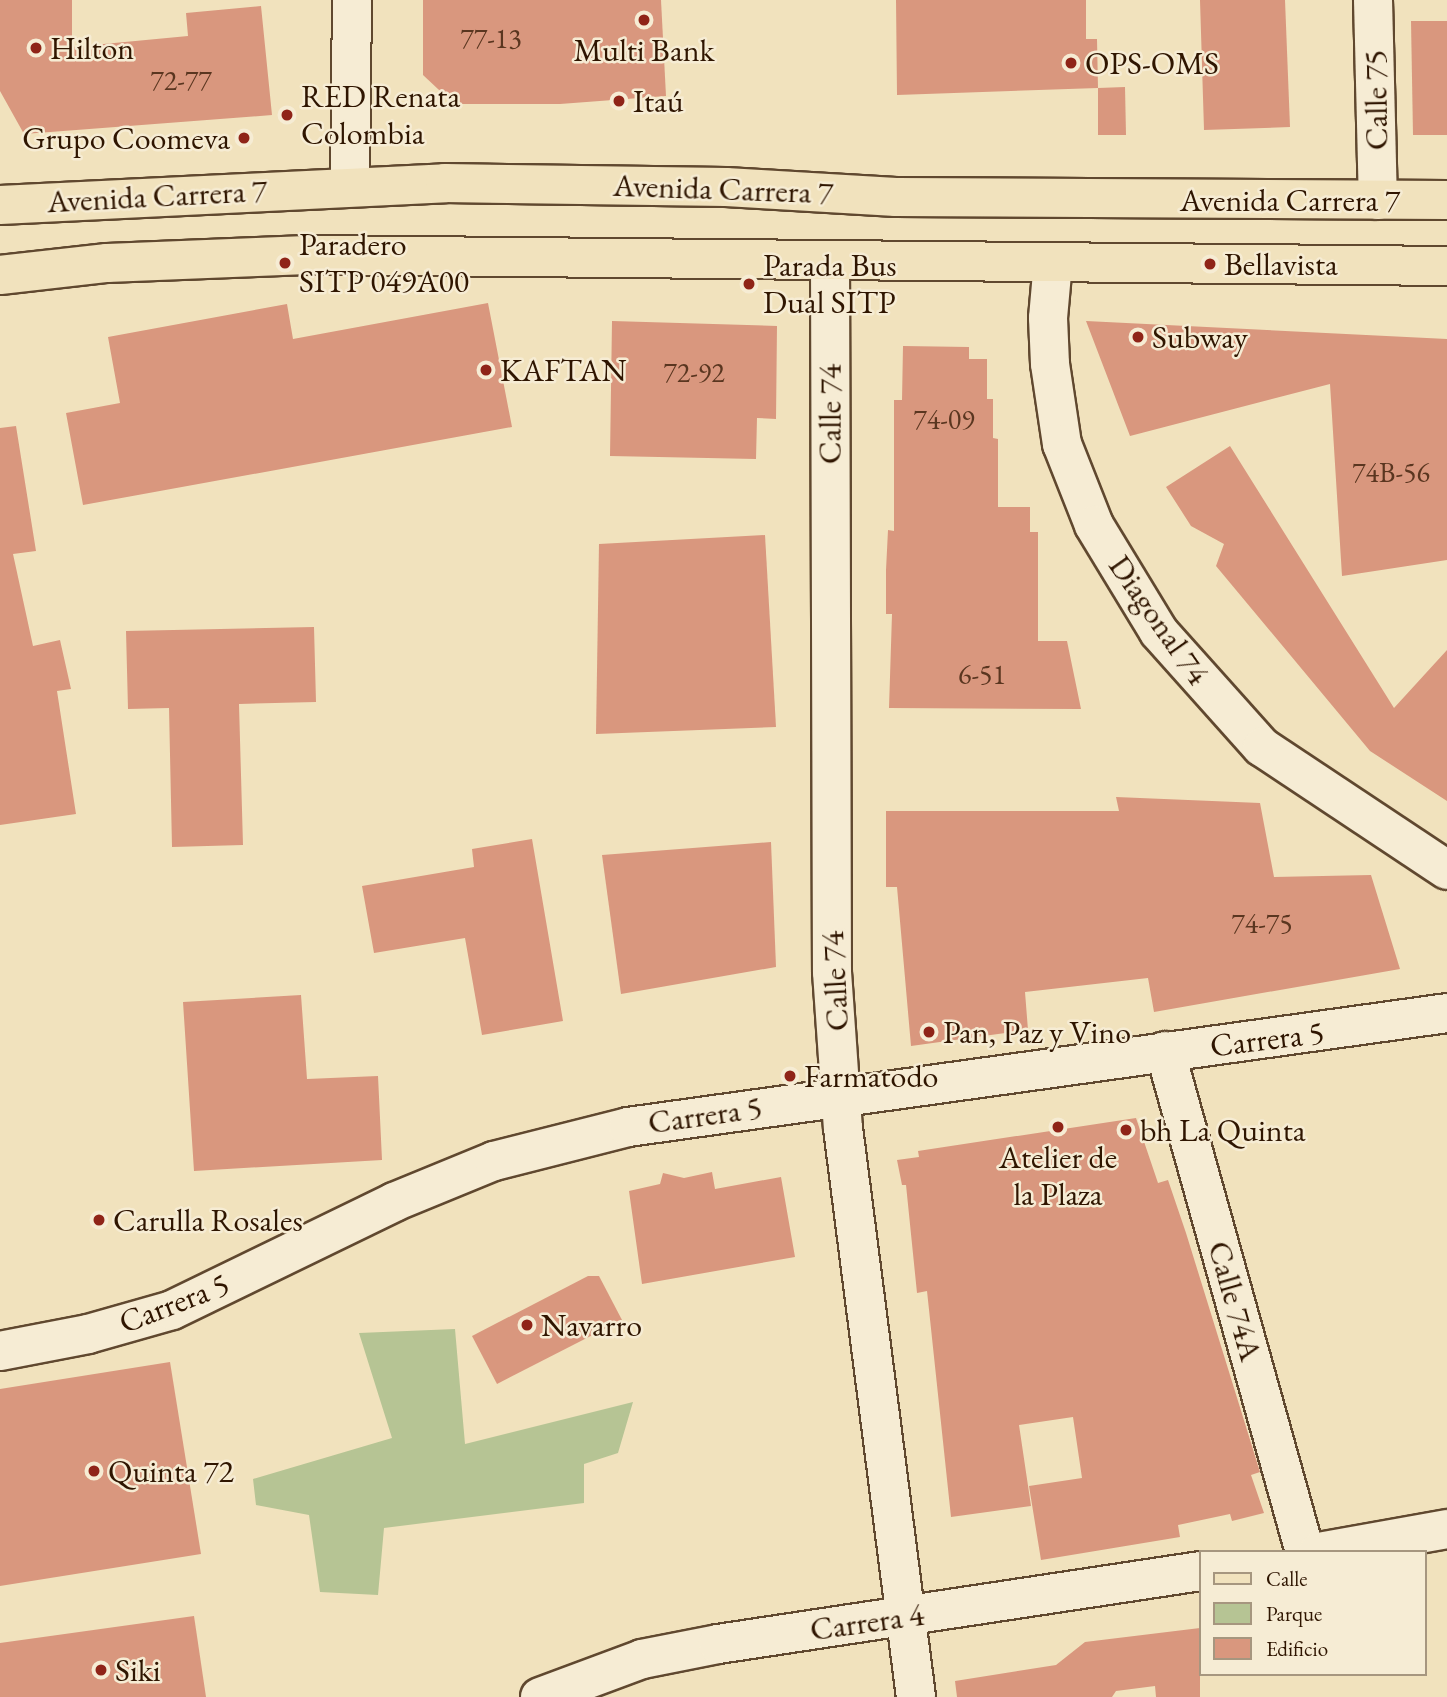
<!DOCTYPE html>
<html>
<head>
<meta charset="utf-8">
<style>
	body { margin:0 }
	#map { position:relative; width:1447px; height:1697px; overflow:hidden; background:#f1e2bd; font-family:"EB Garamond",serif }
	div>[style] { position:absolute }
	.green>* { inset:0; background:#b6c494 }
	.building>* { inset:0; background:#d9977e }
	.roads { filter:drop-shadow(2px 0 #60482f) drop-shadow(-2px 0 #60482f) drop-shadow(0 2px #60482f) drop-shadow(0 -2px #60482f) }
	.minor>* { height:38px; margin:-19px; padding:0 19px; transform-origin:19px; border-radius:19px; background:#f6ecd4 }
	.tertiary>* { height:38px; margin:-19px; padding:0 19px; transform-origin:19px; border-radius:19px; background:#f6ecd4 }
	.primary>* { height:38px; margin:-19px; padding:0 19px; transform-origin:19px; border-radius:19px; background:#f1e2bd }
	.dots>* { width:19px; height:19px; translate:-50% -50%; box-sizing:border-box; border:4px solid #f6ecd4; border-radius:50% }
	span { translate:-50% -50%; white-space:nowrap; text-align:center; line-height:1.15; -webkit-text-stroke:5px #f6ecd4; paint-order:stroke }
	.number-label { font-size:28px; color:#5a3620 }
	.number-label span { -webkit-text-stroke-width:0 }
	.poi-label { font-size:32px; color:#2f1500 }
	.left { translate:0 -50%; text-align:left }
	.right { translate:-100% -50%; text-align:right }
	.street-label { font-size:32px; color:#2f1500 }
	.legend { position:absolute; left:1199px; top:1550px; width:228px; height:126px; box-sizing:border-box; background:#f6ecd4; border:2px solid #a6967f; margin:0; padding:9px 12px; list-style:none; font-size:21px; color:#2f1500 }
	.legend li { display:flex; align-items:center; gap:14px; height:35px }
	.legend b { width:35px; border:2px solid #a6967f }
</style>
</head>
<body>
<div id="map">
	<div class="green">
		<div style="clip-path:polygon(455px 1329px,465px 1444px,633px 1402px,618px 1453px,584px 1464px,584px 1503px,384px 1528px,378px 1595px,320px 1592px,309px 1515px,256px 1505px,253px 1479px,392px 1438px,359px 1333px)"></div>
	</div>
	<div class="building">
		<div style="clip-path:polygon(0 0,72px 0,72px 47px,188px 36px,186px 13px,261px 6px,272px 115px,24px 134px,0 91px)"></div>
		<div style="clip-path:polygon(423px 0,661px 0,666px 96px,560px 104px,454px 104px,423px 75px)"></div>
		<div style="clip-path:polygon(896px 0,1086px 0,1086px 39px,1097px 39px,1098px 88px,897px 95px)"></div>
		<div style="clip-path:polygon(1200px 0,1285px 0,1290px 127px,1204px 130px)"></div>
		<div style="clip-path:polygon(1411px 21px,1447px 21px,1447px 135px,1413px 135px)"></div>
		<div style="clip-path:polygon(1125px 87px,1126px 135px,1098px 135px,1098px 88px)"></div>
		<div style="clip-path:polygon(488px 303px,512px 427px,83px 505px,66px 413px,120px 403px,108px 337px,287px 304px,293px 339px)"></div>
		<div style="clip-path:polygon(612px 321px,777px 326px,776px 419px,757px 418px,756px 459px,610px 456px)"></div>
		<div style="clip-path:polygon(1086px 321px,1447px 339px,1447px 560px,1342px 576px,1330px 384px,1130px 436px)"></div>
		<div style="clip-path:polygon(903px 346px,969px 347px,969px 359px,987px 359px,987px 399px,993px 399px,993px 438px,998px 439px,998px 507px,1030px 507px,1030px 532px,1038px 532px,1038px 641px,1067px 641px,1081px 709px,889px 708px,892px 614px,886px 614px,886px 570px,888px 530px,894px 531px,894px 400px,902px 400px)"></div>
		<div style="clip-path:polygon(16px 426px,36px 551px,13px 554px,33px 646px,60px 640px,71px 689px,57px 691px,76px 814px,0 825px,0 428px)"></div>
		<div style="clip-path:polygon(1230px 446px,1394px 708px,1447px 650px,1447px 801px,1370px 751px,1216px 566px,1224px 544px,1191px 526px,1166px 487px)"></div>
		<div style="clip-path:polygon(765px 535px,776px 727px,596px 734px,599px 544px)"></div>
		<div style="clip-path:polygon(314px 627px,316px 702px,239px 704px,243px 845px,172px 847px,169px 708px,128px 709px,126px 631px)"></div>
		<div style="clip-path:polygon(1116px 797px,1260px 803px,1274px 877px,1371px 875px,1400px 969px,1154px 1012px,1148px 978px,1025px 992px,1028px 1030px,911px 1046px,897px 887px,886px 887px,886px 811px,1119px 811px)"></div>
		<div style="clip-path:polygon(532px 839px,563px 1021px,482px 1035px,465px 938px,374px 953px,362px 886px,474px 867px,472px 849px)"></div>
		<div style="clip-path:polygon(771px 842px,776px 967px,621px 994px,602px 855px)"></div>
		<div style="clip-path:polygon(301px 995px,307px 1079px,378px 1076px,382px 1160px,194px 1171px,183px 1002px)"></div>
		<div style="clip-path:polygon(1136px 1118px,1158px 1183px,1168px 1180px,1186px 1233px,1260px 1472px,1251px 1475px,1264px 1513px,1232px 1521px,1230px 1514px,1178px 1525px,1180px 1537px,1041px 1560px,1029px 1486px,1082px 1478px,1073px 1417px,1019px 1425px,1031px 1506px,951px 1517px,927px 1291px,917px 1293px,906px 1185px,902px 1185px,897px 1160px,919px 1157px,918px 1151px)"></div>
		<div style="clip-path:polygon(712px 1172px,715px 1189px,781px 1177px,795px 1257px,642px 1284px,629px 1191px,660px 1184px,663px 1173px,684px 1178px)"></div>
		<div style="clip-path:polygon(588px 1276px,599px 1276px,622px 1320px,497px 1384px,472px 1336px)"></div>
		<div style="clip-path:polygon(170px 1362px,201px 1554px,0 1586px,0 1389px)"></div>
		<div style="clip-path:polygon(194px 1616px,206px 1697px,0 1697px,0 1643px)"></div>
		<div style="clip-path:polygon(1200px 1628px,1200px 1697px,1156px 1697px,1155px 1686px,1116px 1691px,1112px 1697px,957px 1697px,955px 1681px,1056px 1665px,1085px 1642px)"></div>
	</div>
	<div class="roads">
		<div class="minor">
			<div style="left:1373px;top:0;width:200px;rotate:88.6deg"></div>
			<div style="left:830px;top:260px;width:712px;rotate:89.84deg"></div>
			<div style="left:832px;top:972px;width:156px;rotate:86deg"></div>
			<div style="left:843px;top:1128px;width:574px;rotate:82.69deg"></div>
			<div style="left:1053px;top:262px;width:56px;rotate:95.1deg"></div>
			<div style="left:1048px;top:318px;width:46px;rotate:87.5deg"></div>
			<div style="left:1050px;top:364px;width:81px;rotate:81.5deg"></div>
			<div style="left:1062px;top:444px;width:87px;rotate:68.4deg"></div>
			<div style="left:1094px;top:525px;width:125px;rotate:58.7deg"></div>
			<div style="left:1159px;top:632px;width:154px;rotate:48.2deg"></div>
			<div style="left:1262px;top:747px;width:222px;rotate:33.6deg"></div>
			<div style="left:1165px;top:1051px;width:520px;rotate:74.39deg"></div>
		</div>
		<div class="tertiary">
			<div style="left:350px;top:186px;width:186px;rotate:-89.4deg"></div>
			<div style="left:0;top:1351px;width:90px;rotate:-10.9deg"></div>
			<div style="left:88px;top:1334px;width:87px;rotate:-15.9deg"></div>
			<div style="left:172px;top:1310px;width:247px;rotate:-25.9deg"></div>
			<div style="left:394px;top:1202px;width:108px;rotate:-22.3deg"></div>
			<div style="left:494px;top:1161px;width:138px;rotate:-14.2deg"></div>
			<div style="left:628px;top:1127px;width:827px;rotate:-7.92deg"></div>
			<div style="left:1318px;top:1552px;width:131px;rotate:-10.1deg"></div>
			<div style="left:540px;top:1697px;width:109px;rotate:-20.4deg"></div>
			<div style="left:642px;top:1659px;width:77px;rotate:-11.2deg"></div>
			<div style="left:718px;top:1644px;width:487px;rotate:-8.6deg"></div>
		</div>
		<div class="primary">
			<div style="left:0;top:205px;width:446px;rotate:-2.8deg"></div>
			<div style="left:445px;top:183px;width:281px;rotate:0.8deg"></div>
			<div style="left:726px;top:187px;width:170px;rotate:3.4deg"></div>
			<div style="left:896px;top:197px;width:551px;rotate:0.31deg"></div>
			<div style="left:0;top:275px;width:108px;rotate:-6.4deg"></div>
			<div style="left:107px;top:263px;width:200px;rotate:-2.3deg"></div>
			<div style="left:307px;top:255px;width:1140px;rotate:0.55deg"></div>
		</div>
	</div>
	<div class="dots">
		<div style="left:644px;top:20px;background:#8f2418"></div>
		<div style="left:36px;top:48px;background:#8f2418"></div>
		<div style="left:1071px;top:63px;background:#8f2418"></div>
		<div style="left:619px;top:101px;background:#8f2418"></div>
		<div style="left:287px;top:115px;background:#8f2418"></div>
		<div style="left:244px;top:138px;background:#8f2418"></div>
		<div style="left:285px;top:263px;background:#8f2418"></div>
		<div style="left:1210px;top:264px;background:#8f2418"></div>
		<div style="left:749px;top:284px;background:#8f2418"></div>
		<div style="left:1138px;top:337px;background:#8f2418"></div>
		<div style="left:486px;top:370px;background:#8f2418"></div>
		<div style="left:929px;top:1032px;background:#8f2418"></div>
		<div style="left:790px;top:1076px;background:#8f2418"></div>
		<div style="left:1058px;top:1127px;background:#8f2418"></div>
		<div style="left:1126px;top:1130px;background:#8f2418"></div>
		<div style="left:99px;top:1220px;background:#8f2418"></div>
		<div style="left:527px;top:1325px;background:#8f2418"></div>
		<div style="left:94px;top:1471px;background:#8f2418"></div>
		<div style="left:101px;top:1670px;background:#8f2418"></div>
	</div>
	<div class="number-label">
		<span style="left:491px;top:38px">77-13</span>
		<span style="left:181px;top:80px">72-77</span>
		<span style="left:694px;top:372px">72-92</span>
		<span style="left:944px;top:419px">74-09</span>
		<span style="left:1391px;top:472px">74B-56</span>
		<span style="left:982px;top:674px">6-51</span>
		<span style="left:1262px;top:923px">74-75</span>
	</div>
	<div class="poi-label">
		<span class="left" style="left:50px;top:48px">Hilton</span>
		<span style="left:644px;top:50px">Multi Bank</span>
		<span class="left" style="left:1085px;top:63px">OPS-OMS</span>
		<span class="left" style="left:301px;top:115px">RED Renata<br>Colombia</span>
		<span class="left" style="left:633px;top:101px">Itaú</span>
		<span class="right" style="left:230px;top:138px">Grupo Coomeva</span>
		<span class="left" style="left:299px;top:263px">Paradero<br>SITP 049A00</span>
		<span class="left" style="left:1224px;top:264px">Bellavista</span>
		<span class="left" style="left:763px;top:284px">Parada Bus<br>Dual SITP</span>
		<span class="left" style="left:1152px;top:337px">Subway</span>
		<span class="left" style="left:500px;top:370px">KAFTAN</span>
		<span class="left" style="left:943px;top:1032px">Pan, Paz y Vino</span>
		<span class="left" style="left:804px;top:1076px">Farmatodo</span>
		<span class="left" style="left:1140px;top:1130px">bh La Quinta</span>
		<span style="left:1058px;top:1176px">Atelier de<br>la Plaza</span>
		<span class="left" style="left:113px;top:1220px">Carulla Rosales</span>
		<span class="left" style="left:541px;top:1325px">Navarro</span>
		<span class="left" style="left:108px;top:1471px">Quinta 72</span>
		<span class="left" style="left:115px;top:1670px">Siki</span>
	</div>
	<div class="street-label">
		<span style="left:1376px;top:100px;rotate:-91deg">Calle 75</span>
		<span style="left:723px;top:189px;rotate:2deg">Avenida Carrera 7</span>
		<span style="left:157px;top:196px;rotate:-3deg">Avenida Carrera 7</span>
		<span style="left:1290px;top:200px">Avenida Carrera 7</span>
		<span style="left:830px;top:414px;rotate:-90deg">Calle 74</span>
		<span style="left:1159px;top:620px;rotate:55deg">Diagonal 74</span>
		<span style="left:835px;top:981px;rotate:-93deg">Calle 74</span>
		<span style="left:1267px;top:1039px;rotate:-7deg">Carrera 5</span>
		<span style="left:705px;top:1115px;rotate:-8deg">Carrera 5</span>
		<span style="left:1235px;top:1301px;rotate:74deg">Calle 74A</span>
		<span style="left:174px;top:1303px;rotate:-21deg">Carrera 5</span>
		<span style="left:867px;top:1622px;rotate:-8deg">Carrera 4</span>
	</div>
	<ul class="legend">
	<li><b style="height:9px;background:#f1e2bd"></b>Calle</li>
	<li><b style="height:19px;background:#b6c494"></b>Parque</li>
	<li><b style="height:19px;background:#d9977e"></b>Edificio</li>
	</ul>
</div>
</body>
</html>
